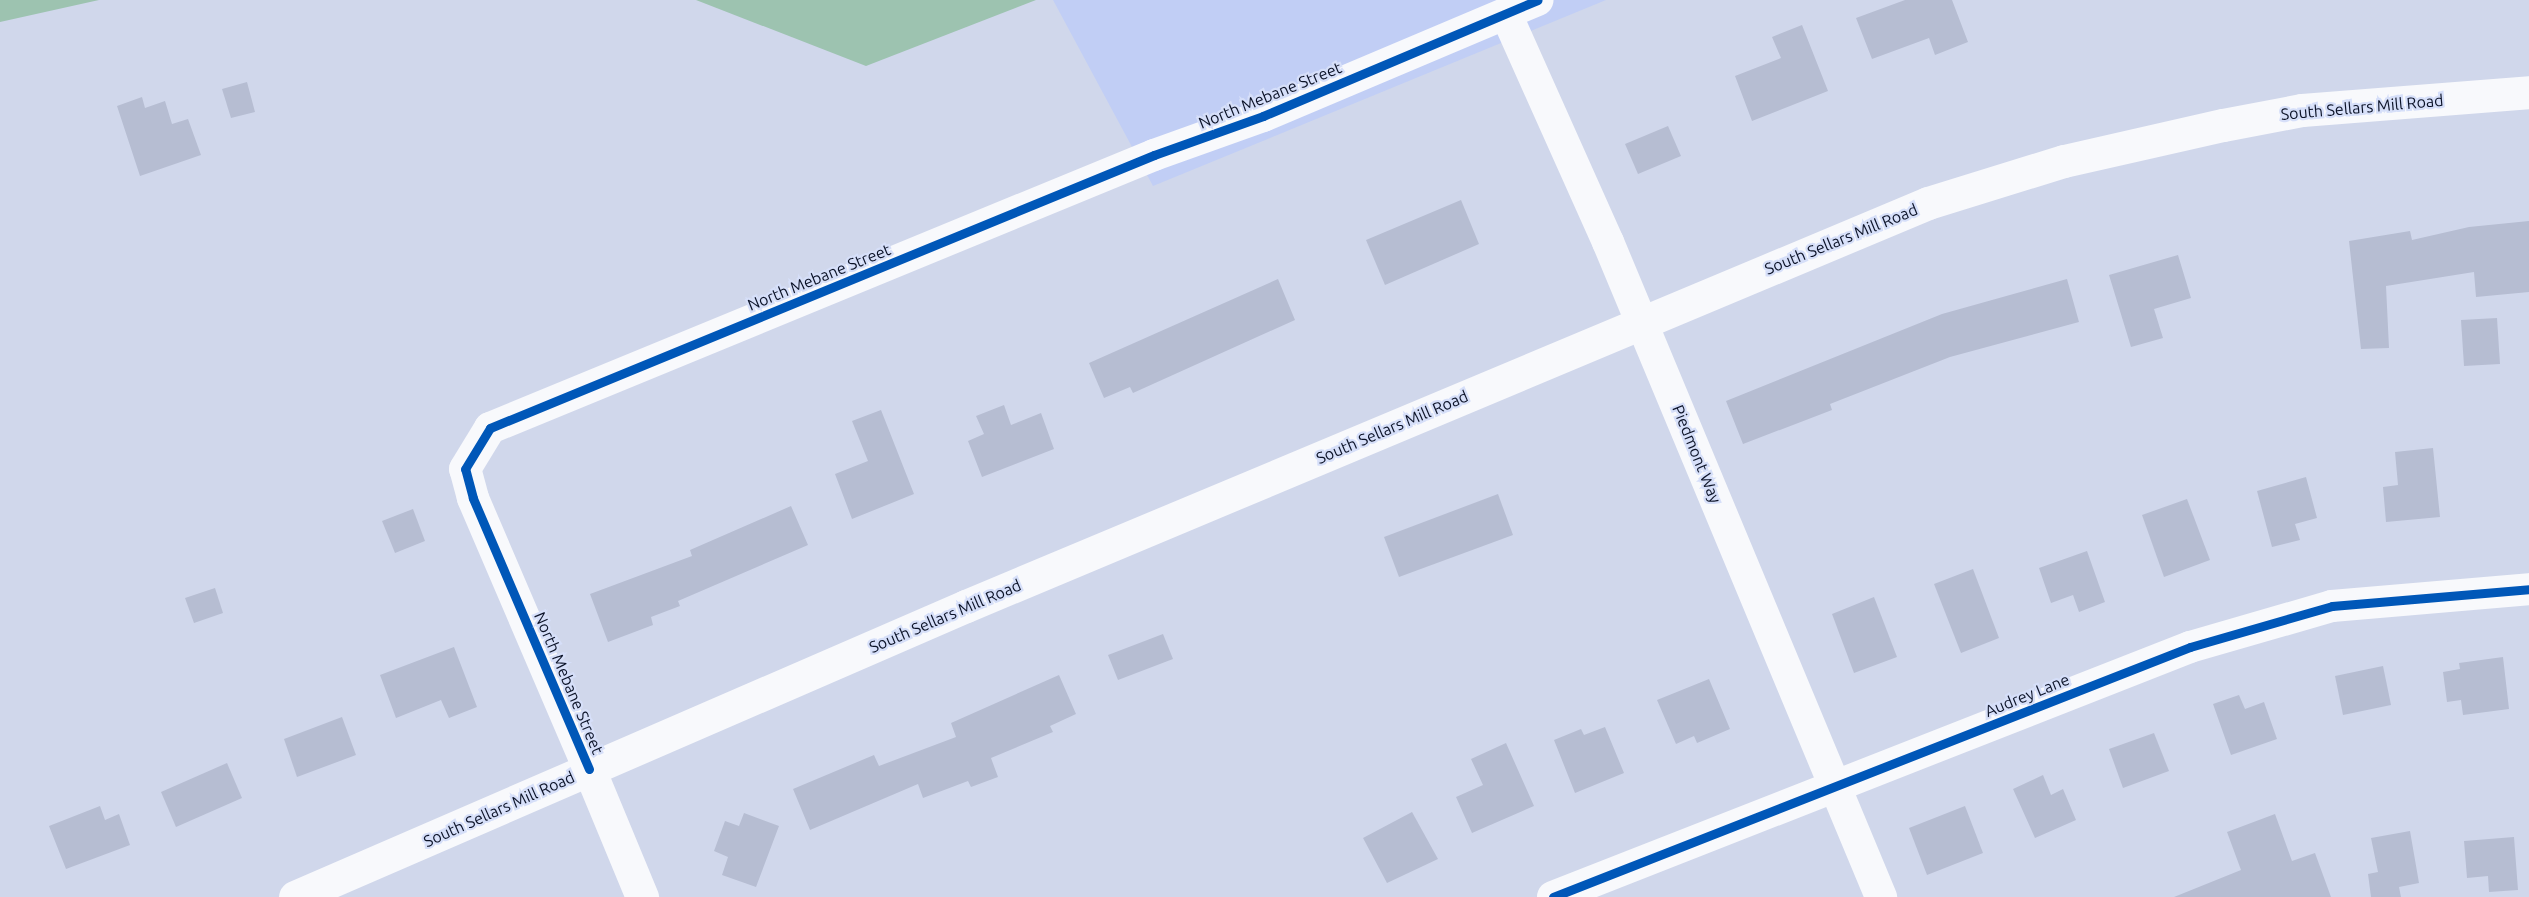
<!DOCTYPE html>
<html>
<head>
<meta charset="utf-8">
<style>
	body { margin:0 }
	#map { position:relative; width:2529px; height:897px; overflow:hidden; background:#d0d7eb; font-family:Ubuntu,sans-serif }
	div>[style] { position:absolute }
	.built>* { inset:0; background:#c1cef5 }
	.green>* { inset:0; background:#9dc3b0 }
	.building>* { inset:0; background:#b6bdd2 }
	.minor>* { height:32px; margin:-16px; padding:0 16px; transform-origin:16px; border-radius:16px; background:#f8f9fc }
	.secondary>* { height:33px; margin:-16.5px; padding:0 16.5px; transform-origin:16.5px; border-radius:16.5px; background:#f8f9fc }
	.cycleway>* { height:9px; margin:-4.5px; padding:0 4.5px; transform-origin:4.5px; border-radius:4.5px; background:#0057b8 }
	span { translate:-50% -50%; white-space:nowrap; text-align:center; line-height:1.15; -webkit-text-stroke:4.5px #d6dff9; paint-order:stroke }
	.street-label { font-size:16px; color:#0b1227 }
</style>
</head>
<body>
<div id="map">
	<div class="built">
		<div style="clip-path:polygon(1053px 0,1606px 0,1153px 186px)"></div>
	</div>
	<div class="green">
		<div style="clip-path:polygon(0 0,99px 0,0 22px)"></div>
		<div style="clip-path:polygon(696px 0,1036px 0,866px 66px)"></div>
	</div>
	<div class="building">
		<div style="clip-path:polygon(1905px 0,1952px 0,1968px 42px,1935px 55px,1929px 38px,1872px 59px,1856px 18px)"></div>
		<div style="clip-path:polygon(1802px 25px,1828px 91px,1752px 121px,1735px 76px,1781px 58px,1772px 37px)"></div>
		<div style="clip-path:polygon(247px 82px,255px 112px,231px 118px,222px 89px)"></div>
		<div style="clip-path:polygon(142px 97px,145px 108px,165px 101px,172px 124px,188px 119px,201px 155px,140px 176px,117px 106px)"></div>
		<div style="clip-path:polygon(1668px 126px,1681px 156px,1638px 174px,1625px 144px)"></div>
		<div style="clip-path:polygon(1461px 200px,1479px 244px,1385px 285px,1366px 240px)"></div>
		<div style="clip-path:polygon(2529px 221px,2529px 292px,2476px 297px,2474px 272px,2386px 286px,2389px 348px,2361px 349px,2349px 241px,2410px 231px,2412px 240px,2469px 227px)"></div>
		<div style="clip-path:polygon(2178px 255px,2191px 298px,2154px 309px,2163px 338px,2131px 347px,2109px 275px)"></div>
		<div style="clip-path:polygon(1278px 279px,1295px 320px,1133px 393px,1130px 387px,1104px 398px,1089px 363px)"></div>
		<div style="clip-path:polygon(2067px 279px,2079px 322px,1950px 357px,1830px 404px,1832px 410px,1743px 444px,1726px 401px,1942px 314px)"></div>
		<div style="clip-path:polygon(2497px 318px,2500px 364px,2464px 366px,2461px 320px)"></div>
		<div style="clip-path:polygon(1004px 405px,1011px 425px,1041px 413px,1054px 449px,982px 477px,968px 441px,984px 434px,976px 416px)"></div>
		<div style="clip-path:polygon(881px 410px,914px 494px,852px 519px,835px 474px,868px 461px,852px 421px)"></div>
		<div style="clip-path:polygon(2433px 448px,2440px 517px,2386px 522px,2383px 487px,2398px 485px,2395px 452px)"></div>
		<div style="clip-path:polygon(2306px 477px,2317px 518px,2295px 524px,2300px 540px,2272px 547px,2257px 491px)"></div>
		<div style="clip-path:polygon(1498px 494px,1513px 535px,1399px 577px,1384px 537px)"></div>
		<div style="clip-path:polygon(2187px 499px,2210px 560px,2164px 577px,2142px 515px)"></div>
		<div style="clip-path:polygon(791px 506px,808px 545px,678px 601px,680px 606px,651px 617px,653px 625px,608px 642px,590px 594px,692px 556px,690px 550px)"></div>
		<div style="clip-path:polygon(413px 509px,425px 541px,395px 553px,382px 521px)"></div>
		<div style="clip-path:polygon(2087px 551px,2105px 602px,2079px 612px,2073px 595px,2051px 603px,2039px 568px)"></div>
		<div style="clip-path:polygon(1973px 569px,1999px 638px,1961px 653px,1934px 584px)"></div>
		<div style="clip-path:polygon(215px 588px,223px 613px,194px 623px,185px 598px)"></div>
		<div style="clip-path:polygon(1874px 597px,1897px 657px,1854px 673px,1832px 614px)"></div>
		<div style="clip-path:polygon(1163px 634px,1173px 659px,1118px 680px,1108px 655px)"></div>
		<div style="clip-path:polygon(454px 647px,477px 707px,449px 718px,441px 700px,396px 718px,380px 675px)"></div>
		<div style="clip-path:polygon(2503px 657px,2509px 709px,2463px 715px,2461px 700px,2447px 702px,2443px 672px,2460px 669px,2459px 663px)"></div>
		<div style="clip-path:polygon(2383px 666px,2391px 705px,2343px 715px,2335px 676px)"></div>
		<div style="clip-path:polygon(1059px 675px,1076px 714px,1050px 726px,1053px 732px,991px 758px,998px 777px,971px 787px,968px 781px,923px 798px,918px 784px,810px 830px,793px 789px,874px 755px,879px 766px,956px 737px,951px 723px)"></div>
		<div style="clip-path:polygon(1709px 679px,1730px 729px,1697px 743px,1694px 736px,1676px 744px,1657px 700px)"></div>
		<div style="clip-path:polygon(2239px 695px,2245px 709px,2264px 702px,2277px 739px,2231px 755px,2213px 704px)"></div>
		<div style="clip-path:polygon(342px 717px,356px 755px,297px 777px,284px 739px)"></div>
		<div style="clip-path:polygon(1605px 727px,1624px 773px,1575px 793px,1554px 740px,1581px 729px,1584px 735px)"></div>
		<div style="clip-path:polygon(2154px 733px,2169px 771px,2123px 788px,2109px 749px)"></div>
		<div style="clip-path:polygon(1506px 743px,1534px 806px,1472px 833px,1456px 797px,1483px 785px,1471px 759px)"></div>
		<div style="clip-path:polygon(227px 763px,242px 798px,176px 827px,161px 792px)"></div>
		<div style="clip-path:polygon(2043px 775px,2051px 795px,2063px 789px,2076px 820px,2035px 838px,2013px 789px)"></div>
		<div style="clip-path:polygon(100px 806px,105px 820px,119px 814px,130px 845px,66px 869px,49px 826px)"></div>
		<div style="clip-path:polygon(1965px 806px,1983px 853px,1927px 875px,1909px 828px)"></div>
		<div style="clip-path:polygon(1412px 812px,1438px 859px,1387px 883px,1363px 838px)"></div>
		<div style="clip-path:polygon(744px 813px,779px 826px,756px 887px,722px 875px,728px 857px,714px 851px,725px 821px,739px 826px)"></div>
		<div style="clip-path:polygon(2275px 814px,2292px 861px,2315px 853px,2331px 897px,2174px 897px,2241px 870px,2227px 832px)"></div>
		<div style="clip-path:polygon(2410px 831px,2419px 883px,2399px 887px,2401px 897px,2371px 897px,2368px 874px,2378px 872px,2371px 838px)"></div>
		<div style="clip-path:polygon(2514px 837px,2518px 890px,2489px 892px,2488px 876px,2467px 878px,2464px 841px)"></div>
	</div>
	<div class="minor">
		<div style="left:1506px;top:14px;width:250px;rotate:65.9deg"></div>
		<div style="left:1608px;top:242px;width:710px;rotate:67.37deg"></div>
		<div style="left:589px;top:769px;width:295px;rotate:-113.2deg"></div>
		<div style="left:473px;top:498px;width:30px;rotate:-105deg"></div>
		<div style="left:465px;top:469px;width:48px;rotate:-58.6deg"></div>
		<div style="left:490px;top:428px;width:718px;rotate:-22.35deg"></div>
		<div style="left:1154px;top:155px;width:116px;rotate:-19.7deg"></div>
		<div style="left:1263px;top:116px;width:298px;rotate:-22.9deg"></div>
		<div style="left:1553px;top:897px;width:684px;rotate:-21.43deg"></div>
		<div style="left:2190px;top:647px;width:148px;rotate:-16.1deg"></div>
		<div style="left:2332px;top:606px;width:198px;rotate:-4.9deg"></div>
	</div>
	<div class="secondary">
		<div style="left:589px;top:769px;width:139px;rotate:67.5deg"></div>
		<div style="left:295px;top:897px;width:731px;rotate:-23.45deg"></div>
		<div style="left:966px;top:606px;width:1043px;rotate:-22.73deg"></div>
		<div style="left:1928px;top:203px;width:142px;rotate:-17.2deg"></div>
		<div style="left:2064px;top:161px;width:163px;rotate:-12.8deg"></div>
		<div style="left:2223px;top:125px;width:80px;rotate:-10.8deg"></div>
		<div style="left:2302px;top:110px;width:228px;rotate:-4.5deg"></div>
	</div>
	<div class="cycleway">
		<div style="left:589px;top:769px;width:295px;rotate:-113.2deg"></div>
		<div style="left:473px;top:498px;width:30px;rotate:-105deg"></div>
		<div style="left:465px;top:469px;width:48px;rotate:-58.6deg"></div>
		<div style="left:490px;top:428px;width:718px;rotate:-22.35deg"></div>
		<div style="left:1154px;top:155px;width:116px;rotate:-19.7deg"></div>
		<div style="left:1263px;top:116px;width:298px;rotate:-22.9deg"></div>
		<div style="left:1553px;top:897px;width:684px;rotate:-21.43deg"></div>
		<div style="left:2190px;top:647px;width:148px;rotate:-16.1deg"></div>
		<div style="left:2332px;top:606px;width:198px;rotate:-4.9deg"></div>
	</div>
	<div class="street-label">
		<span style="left:1270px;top:95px;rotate:-22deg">North Mebane Street</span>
		<span style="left:2362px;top:107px;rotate:-5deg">South Sellars Mill Road</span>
		<span style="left:1841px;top:239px;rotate:-22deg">South Sellars Mill Road</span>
		<span style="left:819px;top:277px;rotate:-22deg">North Mebane Street</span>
		<span style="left:1392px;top:427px;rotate:-23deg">South Sellars Mill Road</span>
		<span style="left:1697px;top:454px;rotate:68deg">Piedmont Way</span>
		<span style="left:945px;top:616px;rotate:-23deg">South Sellars Mill Road</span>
		<span style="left:569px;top:683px;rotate:67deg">North Mebane Street</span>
		<span style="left:2027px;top:695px;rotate:-22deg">Audrey Lane</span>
		<span style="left:499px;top:809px;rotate:-24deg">South Sellars Mill Road</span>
	</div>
</div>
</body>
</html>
